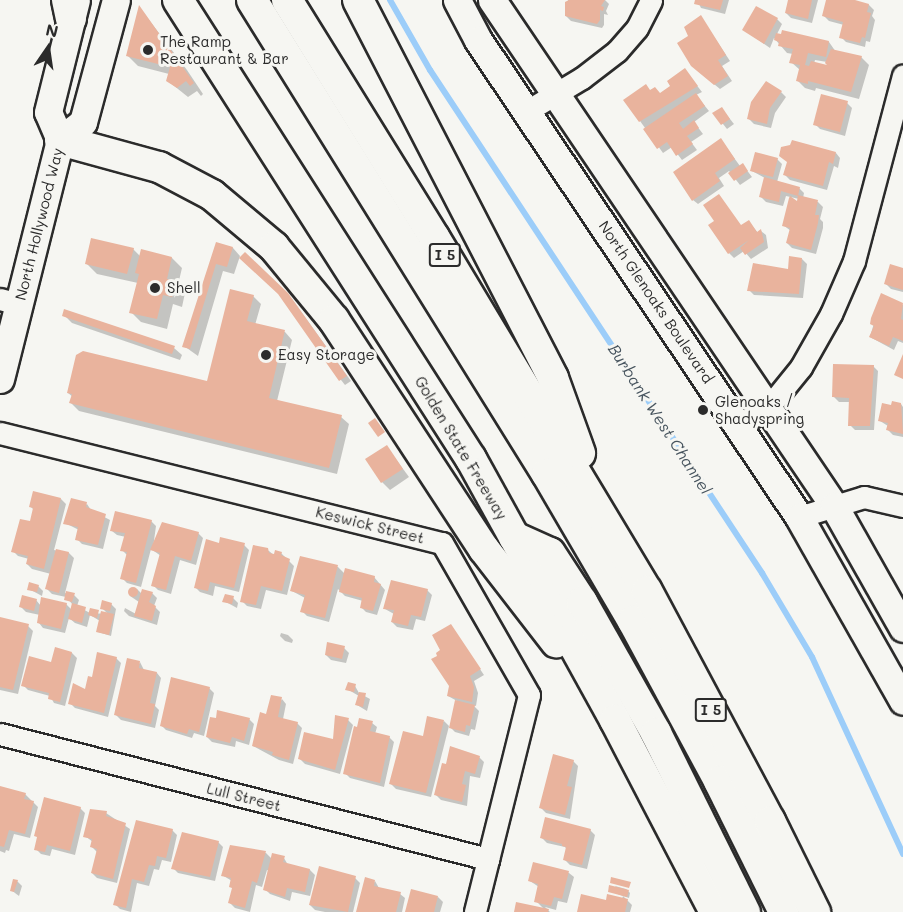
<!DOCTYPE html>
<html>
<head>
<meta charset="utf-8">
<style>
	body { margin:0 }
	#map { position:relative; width:903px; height:912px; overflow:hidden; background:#f6f6f2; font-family:Mali,sans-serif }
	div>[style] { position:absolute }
	.shadow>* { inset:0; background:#0003 }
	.stream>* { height:6px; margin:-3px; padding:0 3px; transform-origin:3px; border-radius:3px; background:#9ccdf9 }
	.building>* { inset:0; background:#e9b39d }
	.round { border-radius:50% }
	.roads { filter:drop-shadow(2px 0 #2b2b2b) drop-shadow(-2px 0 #2b2b2b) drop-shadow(0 2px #2b2b2b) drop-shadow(0 -2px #2b2b2b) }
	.minor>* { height:21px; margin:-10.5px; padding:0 10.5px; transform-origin:10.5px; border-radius:10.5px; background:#f6f6f2 }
	.major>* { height:27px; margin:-13.5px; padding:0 13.5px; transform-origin:13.5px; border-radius:13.5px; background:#f6f6f2 }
	.highway>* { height:30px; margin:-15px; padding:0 15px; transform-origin:15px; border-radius:15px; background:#f6f6f2 }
	.dots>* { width:16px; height:16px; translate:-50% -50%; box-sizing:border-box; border:3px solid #f6f6f2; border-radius:50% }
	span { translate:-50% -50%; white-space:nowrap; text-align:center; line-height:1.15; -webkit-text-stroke:6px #f6f6f2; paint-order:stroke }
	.shield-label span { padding:2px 4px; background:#f6f6f2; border:2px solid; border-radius:4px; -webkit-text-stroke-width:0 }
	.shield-label { font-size:14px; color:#2b2b2b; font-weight:700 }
	.poi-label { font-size:15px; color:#2b2b2b }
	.left { translate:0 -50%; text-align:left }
	.street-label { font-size:15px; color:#2b2b2b }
	.water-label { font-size:16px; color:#47545e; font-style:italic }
	.north { position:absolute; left:18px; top:18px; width:60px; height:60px; -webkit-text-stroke:4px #f6f6f2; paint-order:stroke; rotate:13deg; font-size:16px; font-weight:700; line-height:24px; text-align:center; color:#2b2b2b }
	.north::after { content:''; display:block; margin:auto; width:21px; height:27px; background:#2b2b2b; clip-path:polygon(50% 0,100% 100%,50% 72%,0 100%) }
</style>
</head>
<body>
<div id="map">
	<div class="shadow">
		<div style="clip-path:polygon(568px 0,605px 0,609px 4px,606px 11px,608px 15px,604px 14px,604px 25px,602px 28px,571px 21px,566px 16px)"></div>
		<div style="clip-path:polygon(697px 0,729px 0,725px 14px,701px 8px)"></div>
		<div style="clip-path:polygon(790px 0,818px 0,812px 23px,791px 18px,786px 13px)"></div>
		<div style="clip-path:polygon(828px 0,851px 0,869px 5px,874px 10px,872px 16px,875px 20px,870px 42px,866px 41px,865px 47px,846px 42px,841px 37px,844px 25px,829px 21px,824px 16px)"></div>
		<div style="clip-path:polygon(140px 8px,187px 70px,203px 94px,201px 96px,197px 91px,188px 97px,168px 81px,169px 74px,138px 66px,128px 56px)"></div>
		<div style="clip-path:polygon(701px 17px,730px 61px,722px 66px,732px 81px,720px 89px,698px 71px,689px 36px)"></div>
		<div style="clip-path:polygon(evenodd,777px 19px,782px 24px,777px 34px,829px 42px,836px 52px,861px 57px,869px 65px,859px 99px,816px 88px,815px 91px,805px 88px,798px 81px,800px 70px,791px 62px,793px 54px,787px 53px,774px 38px,770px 48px,744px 30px,777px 19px,815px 60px,827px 62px,831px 68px,814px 64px,815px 60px)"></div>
		<div style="clip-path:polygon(685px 70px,702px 92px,696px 95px,709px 111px,694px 122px,703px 134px,691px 142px,697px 150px,682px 160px,672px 147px,663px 153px,640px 121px,651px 91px,661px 94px,672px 86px)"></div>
		<div style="clip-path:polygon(781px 92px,786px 97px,775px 113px,771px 128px,754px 124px,749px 119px)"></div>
		<div style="clip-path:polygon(847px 103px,852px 108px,845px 136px,820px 129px,815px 124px)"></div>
		<div style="clip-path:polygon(715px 114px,726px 114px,734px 124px,727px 129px)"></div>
		<div style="clip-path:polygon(721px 140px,740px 166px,743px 165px,752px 177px,740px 185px,729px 171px,719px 178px,724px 186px,698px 204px,693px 200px)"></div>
		<div style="clip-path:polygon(836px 153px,840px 158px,838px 168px,834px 166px,827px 190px,790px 180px,785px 175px,788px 162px)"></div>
		<div style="clip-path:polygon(777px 159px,782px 164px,777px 182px,799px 188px,804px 193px,803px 198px,818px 202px,823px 207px,820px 219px,823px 222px,823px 228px,816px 254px,792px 248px,787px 243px,791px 231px,783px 225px,799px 199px,786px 196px,783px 206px,766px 202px,761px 197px,765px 178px,752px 171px)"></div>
		<div style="clip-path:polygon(749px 222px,758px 233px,761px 231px,766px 235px,768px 248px,751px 259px,744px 251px,734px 258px,729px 253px,742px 227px)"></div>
		<div style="clip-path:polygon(217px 243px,233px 248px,240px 256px,234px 274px,223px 271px,198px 356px,184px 346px)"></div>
		<div style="clip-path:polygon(133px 249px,141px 257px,172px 258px,182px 268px,178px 285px,185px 293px,182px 307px,173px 304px,167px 329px,141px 322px,131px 312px,138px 283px,97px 274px,87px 264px)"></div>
		<div style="clip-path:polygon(802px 259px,807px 264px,803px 298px,754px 295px,749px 290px,789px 271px)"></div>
		<div style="clip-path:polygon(903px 270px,903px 292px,891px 289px,886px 284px)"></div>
		<div style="clip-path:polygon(280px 295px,292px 299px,351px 381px,345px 385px,341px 380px)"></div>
		<div style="clip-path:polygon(882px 295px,903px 305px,903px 343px,898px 341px,894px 350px,870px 337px)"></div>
		<div style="clip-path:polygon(253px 296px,261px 304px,255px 325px,285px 332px,292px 340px,277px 401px,341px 417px,349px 424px,337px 474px,79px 411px,71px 403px,73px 397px,68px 393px,208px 383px)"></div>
		<div style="clip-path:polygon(64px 315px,174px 348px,182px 355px,180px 360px,72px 323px)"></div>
		<div style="clip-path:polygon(873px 366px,878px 371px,874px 430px,855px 430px,850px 425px,851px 402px,839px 402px,834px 397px)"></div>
		<div style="clip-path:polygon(901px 404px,903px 407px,903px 437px,893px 435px,888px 430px,888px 426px,880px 421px,892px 407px)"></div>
		<div style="clip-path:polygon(387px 447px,409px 477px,390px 490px,382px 482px)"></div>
		<div style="clip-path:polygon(61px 499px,66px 504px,54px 550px,69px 553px,74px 558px,65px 593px,74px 595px,79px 600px,77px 606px,90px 613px,108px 614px,102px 608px,111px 604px,116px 609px,111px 636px,98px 632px,100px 621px,90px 615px,87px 627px,75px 623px,69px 618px,65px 633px,43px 628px,39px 623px,40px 615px,26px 612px,21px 607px,36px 600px,41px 606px,66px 604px,72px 610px,73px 605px,66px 597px,52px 594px,47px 589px,51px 574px,32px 569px,27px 564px,29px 559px,18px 556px,13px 551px,31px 523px,34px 510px,31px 507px)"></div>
		<div style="clip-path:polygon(87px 504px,91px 510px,110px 520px,103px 549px,82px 544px,77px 539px,79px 530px,65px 523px)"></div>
		<div style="clip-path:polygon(151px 521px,156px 526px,153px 548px,198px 533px,203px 538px,196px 565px,180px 560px,171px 594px,158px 590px,153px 585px,161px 556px,151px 549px,141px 587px,127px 583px,122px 578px,128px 556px,122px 550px,126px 537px,117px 535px,112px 531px)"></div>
		<div style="clip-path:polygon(220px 545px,244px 545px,249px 550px,239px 592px,215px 586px,213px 596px,200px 592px,195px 587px)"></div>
		<div style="clip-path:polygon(254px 547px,269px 551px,275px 556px,281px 553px,294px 566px,287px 595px,266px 590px,261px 609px,247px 606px,242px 601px)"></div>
		<div style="clip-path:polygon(301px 558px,338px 567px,345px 574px,374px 577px,385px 590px,377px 615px,366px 612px,361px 607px,363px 601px,345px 596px,338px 589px,329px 622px,307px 616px,302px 611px,305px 598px,292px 591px)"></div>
		<div style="clip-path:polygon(38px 586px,43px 591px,42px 596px,29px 589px)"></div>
		<div style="clip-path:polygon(131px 589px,137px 589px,142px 594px,152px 593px,157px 598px,154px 606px,160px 612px,157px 625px,129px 616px,124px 611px,125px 608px,136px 614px,139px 602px,130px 596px)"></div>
		<div style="clip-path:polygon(427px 590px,432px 595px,425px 621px,416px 619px,413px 630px,397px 627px,392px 622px,394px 614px,385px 609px)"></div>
		<div style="clip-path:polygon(233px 598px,238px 603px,237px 608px,224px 601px)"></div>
		<div style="clip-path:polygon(0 619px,28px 626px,33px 631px,18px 694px,0 690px)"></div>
		<div style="clip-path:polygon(451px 626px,484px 675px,474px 681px,478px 693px,476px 706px,473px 705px,479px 711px,475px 730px,471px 729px,469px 736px,455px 732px,450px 727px,457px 701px,448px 696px,450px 686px,440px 656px)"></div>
		<div style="clip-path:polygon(281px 633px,288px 635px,293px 640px,292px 643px,285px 641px,280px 636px)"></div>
		<div style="clip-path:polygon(344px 648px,349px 653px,346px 663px,331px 660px,326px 655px)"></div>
		<div style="clip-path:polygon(56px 649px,72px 653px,77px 658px,65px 706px,54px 703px,50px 696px,28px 690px,23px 685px,52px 663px)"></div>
		<div style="clip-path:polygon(116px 658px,121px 663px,108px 717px,75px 708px,70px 703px,74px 685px,86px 692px)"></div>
		<div style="clip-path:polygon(140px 662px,144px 670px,157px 673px,161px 678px,155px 706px,159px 710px,155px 728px,121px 720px,116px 715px)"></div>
		<div style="clip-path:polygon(355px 686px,359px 693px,370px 699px,367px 711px,357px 705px,359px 696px,347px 689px)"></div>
		<div style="clip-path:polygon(209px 688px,214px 693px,204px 736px,194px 733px,192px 738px,166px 730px,161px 725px)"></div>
		<div style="clip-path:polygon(282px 699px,286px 704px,283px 719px,297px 723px,302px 728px,293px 764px,279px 760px,253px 746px)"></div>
		<div style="clip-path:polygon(249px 719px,254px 724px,249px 745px,236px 741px,235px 747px,212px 742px,207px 737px)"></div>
		<div style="clip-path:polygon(348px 720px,353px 725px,340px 774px,305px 764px,300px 759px,334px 741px)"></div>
		<div style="clip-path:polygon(444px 721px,449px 726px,431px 797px,396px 789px,391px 784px,424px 737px)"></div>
		<div style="clip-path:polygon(372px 723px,377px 727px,375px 734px,389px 737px,394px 742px,384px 787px,350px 778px,345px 773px)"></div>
		<div style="clip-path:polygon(479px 757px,484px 762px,480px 778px,470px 776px,467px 806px,441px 800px,436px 795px)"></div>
		<div style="clip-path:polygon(573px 761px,578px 766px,570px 819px,546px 813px,541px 808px)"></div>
		<div style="clip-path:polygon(0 787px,25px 794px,38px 807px,30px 838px,14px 834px,9px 851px,6px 850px,5px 853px,0 851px)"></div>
		<div style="clip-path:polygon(80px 808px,85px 813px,75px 855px,52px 849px,50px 856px,41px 854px,36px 849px,38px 838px)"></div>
		<div style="clip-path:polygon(106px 813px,130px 829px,117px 883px,97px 878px,92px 873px,97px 852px,92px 847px,93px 842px,85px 836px)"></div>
		<div style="clip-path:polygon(137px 822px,172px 830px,177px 835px,171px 862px,162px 860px,159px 870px,154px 869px,149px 886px,137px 883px,131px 912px,120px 909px,115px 904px)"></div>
		<div style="clip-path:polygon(590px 830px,595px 835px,587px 869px,570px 865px,565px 860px,567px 850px,565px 847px,547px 843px,542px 838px)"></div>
		<div style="clip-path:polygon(218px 842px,223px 847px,215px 881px,178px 873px,173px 868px)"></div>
		<div style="clip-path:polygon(231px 847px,266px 853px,272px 859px,284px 858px,288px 865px,310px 870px,315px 875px,310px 896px,292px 892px,290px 901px,270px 894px,265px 889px,270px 871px,267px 870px,262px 887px,256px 885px,250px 912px,235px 908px,230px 903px,233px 889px,232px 881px,222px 875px)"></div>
		<div style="clip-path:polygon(534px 864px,569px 873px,574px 877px,567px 903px,558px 901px,556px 910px,545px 907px,550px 912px,515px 912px,544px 909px,536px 901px,539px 887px,530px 881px)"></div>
		<div style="clip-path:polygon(355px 878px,360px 883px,353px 912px,325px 912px,315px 910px,310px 905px)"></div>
		<div style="clip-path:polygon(17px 881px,22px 886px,19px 896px,11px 890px)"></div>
		<div style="clip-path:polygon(375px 881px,379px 888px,400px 894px,405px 898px,402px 912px,357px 912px)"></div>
		<div style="clip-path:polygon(615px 886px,626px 889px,630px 893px,629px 898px,623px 896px,632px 905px,630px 912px,579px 912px,622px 899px,623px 896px,610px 891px,617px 889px)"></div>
		<div style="clip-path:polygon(438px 897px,443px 902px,440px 912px,407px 912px)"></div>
	</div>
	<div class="stream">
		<div style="left:390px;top:0;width:81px;rotate:60.3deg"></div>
		<div style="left:430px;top:70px;width:603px;rotate:56.57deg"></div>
		<div style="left:762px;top:573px;width:98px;rotate:59.2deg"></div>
		<div style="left:812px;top:657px;width:217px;rotate:65.2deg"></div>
	</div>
	<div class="building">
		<div style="clip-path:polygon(569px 0,605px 0,601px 6px,604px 7px,603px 11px,600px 10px,600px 20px,597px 24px,565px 16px,565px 2px)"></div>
		<div style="clip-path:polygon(695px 0,723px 0,720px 10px,694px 4px)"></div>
		<div style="clip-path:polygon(788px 0,812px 0,808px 19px,785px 13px)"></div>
		<div style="clip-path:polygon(826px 0,855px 0,869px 4px,867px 12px,871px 13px,865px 38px,862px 37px,860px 43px,839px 38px,843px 22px,822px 16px)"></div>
		<div style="clip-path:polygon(139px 5px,194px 83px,190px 86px,186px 81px,177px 88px,166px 81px,170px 67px,126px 56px)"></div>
		<div style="clip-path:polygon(756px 6px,778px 18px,764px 44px,742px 30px)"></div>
		<div style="clip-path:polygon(701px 15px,726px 55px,718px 60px,728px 76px,714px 85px,691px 66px,677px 43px,688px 36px,684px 27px)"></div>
		<div style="clip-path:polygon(782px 30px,829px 41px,826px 57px,808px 53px,805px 65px,809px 66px,811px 61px,827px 65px,825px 63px,831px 49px,862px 56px,851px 92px,808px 81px,808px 84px,796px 81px,800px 65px,789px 63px,793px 49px,778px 46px,779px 42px,774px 40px,776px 33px,781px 34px)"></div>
		<div style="clip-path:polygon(685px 68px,698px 86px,639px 122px,623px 100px,646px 84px,650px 90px,655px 87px,660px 93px,670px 86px,667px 81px)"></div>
		<div style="clip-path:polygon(766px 81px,782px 91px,770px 108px,767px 124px,747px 119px,751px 102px)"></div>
		<div style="clip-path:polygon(696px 93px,705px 106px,679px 123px,683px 129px,694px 120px,699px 128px,687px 136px,693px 144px,676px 156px,667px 142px,657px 149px,643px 129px)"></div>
		<div style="clip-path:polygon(821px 94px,848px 101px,840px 132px,813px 125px)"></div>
		<div style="clip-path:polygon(722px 107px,730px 119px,721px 125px,712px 113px)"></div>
		<div style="clip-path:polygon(721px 138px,735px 159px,715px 173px,720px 181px,692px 201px,673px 172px)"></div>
		<div style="clip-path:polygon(792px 140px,836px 152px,833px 164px,829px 162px,823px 186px,783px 175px,787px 162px,779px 156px,781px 147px,790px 145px)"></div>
		<div style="clip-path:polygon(755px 152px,778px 158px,773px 177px,750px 171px)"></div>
		<div style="clip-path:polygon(743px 163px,748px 171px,734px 181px,728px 173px)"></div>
		<div style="clip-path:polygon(764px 177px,800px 187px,798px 196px,781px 191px,779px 202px,759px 197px)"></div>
		<div style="clip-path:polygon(719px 194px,741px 225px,749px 220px,757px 232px,761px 229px,764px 242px,745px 255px,740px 248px,749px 240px,728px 254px,708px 225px,714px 221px,703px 205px)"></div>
		<div style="clip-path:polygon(798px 195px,818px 200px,815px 215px,819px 215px,818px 223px,811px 250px,786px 243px,790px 228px,782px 226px,789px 198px,790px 196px,797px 201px)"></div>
		<div style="clip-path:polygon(91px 238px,134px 248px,127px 274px,85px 264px)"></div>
		<div style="clip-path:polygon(216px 242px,233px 247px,227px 267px,216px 264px,190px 349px,182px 347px)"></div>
		<div style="clip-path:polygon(141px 249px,172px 257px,167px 279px,176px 281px,172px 297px,163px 295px,157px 319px,129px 313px,139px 274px,135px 273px)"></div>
		<div style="clip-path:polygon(245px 252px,288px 293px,347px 376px,339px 381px,278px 294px,239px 258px)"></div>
		<div style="clip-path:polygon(789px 256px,802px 258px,799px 294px,747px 291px,753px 263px,788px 269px)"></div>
		<div style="clip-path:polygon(890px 264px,903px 268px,903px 290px,884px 284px)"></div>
		<div style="clip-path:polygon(230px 289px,254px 295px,247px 321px,285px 330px,269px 398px,342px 415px,329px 468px,69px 403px,72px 394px,67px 393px,76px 355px,83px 351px,207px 381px)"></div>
		<div style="clip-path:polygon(881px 293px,903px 303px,901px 319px,903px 320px,903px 341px,893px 337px,889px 346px,869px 337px,874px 326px,870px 324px,871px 318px)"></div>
		<div style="clip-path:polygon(64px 309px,175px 346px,172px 354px,62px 316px)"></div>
		<div style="clip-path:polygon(903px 354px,903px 379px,894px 375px)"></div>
		<div style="clip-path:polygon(833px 364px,874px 365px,870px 426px,848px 426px,849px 398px,832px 397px)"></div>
		<div style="clip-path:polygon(892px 401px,901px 403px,903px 434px,886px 430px,888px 423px,878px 421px,882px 403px,891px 405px)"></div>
		<div style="clip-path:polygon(375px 418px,385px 432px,378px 437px,368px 423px)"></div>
		<div style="clip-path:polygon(387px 445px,403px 469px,381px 483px,365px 459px)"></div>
		<div style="clip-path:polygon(33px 491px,61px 498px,44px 569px,26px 564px,28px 556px,11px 552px,20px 519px,30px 521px,33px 508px,29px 507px)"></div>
		<div style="clip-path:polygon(71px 498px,87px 502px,86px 507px,106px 514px,98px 545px,75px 540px,78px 527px,63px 524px)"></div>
		<div style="clip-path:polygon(115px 511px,152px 520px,136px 583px,120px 579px,127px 552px,120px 551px,125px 533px,110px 531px)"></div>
		<div style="clip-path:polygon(162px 522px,199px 532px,191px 561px,175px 556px,166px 590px,151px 586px,160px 553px,150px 550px)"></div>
		<div style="clip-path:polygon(220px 537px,245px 543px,234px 588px,210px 582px,208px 591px,194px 588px,206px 539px,219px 543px)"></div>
		<div style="clip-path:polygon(253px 545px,268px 548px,269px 553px,274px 554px,275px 550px,282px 552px,281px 555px,290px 559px,282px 591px,261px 586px,256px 605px,240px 602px)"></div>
		<div style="clip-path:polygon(56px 549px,69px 552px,59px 593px,45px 589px)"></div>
		<div style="clip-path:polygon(300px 556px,338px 565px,325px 618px,300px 612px,305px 595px,290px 591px)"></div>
		<div style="clip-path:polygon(345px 568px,375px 576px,374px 582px,381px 584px,373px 611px,360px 608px,362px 598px,339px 592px)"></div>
		<div style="clip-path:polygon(391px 580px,428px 589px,421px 617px,411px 615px,408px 626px,391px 622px,394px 610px,383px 609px)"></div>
		<div style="clip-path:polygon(29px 582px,39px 585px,37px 592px,27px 590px)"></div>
		<div class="round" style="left:128px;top:587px;width:10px;height:10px"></div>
		<div style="clip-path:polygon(142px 589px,153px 592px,149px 602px,156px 606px,152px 621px,134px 616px)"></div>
		<div style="clip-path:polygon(66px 591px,75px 593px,72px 602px,64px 600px)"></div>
		<div style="clip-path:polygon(225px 594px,234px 596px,232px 604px,222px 602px)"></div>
		<div style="clip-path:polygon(22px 595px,37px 599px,34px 611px,19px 607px)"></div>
		<div style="clip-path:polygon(41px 597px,67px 603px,61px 629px,37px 623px)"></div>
		<div style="clip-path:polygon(102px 600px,112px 603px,110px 611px,100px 609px)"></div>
		<div style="clip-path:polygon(72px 603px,86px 607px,82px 623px,68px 619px)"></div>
		<div style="clip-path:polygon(90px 608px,99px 610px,97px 618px,88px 615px)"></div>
		<div style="clip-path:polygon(101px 611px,114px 614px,109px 635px,96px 632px)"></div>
		<div style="clip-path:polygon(0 617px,29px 624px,13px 690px,0 687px)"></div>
		<div style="clip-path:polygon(451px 624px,481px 669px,470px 676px,474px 687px,472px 702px,447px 696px,449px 686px,431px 659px,437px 656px,436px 653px,440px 650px,432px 635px)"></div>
		<div style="clip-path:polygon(327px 642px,345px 646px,342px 659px,325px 655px)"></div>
		<div style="clip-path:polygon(55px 647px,72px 652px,60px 702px,48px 699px,49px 693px,21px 686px,29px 656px,51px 662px)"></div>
		<div style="clip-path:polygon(97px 652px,117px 657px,104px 713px,68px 704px,73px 683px,85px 689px,88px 676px,92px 677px)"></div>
		<div style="clip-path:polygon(127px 658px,140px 661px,139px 668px,157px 672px,150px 703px,155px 704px,151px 724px,114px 715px)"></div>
		<div style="clip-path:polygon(171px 677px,210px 687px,199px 732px,189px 729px,187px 734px,160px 726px)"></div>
		<div style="clip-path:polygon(348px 682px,356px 684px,354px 692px,345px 690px)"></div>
		<div style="clip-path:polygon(359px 692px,366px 693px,363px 707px,355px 705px)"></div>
		<div style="clip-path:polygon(271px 695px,282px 697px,278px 717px,298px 722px,289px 760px,272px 755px,273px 752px,252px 746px,260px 712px,266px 714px)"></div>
		<div style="clip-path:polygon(455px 700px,475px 705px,470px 726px,466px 725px,465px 732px,449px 728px)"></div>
		<div style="clip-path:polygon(217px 710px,250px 718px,244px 741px,232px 737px,230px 743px,206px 737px,210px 717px,216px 718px)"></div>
		<div style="clip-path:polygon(335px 715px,349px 718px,335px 770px,298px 759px,304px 732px,333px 739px)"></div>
		<div style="clip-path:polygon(427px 716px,444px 720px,426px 793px,389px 784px,403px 731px,423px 736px)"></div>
		<div style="clip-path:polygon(359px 718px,373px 721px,370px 731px,390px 736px,380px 783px,343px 774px,354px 726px,357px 727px)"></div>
		<div style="clip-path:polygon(450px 746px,480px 756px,475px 774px,465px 771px,462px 784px,466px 785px,462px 802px,434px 795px,442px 763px,446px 764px)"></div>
		<div style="clip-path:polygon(553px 754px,574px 760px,567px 786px,572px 787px,565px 815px,539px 808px)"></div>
		<div style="clip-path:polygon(0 786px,26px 793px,24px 799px,34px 801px,25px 834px,9px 830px,4px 847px,0 846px)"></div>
		<div style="clip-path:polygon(44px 797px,81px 807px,70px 851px,47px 845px,45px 852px,34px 850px,37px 837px,34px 836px)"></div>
		<div style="clip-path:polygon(90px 809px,107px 811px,106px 816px,126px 823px,113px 879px,91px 873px,97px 849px,90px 847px,92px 839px,83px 837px)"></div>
		<div style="clip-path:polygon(545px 817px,591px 829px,582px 865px,563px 860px,566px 847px,562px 846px,562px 844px,540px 838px)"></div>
		<div style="clip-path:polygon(136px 820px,173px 829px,166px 858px,157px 856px,155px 866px,149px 865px,144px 882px,132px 879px,126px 908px,113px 905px)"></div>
		<div style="clip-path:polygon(182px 832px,219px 841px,210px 877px,171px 869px)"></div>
		<div style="clip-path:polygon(230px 845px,266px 851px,257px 883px,252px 881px,245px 908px,228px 903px,232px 888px,229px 887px,231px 878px,221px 876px)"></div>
		<div style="clip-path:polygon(272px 853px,285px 856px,283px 862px,310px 869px,305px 892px,287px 888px,285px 897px,263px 890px)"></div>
		<div style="clip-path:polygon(533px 862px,569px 871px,562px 899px,554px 897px,551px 906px,534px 902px,538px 884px,528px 881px)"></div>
		<div style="clip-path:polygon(319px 866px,356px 876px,348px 912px,309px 905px)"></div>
		<div style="clip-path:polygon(365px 877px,375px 880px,374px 886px,401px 892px,396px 912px,356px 912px)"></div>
		<div style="clip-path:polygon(611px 877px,631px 882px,629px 888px,610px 883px)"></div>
		<div style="clip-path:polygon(13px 879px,18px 880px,14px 892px,10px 891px)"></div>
		<div style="clip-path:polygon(609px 885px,629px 890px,627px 897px,608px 892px)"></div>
		<div style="clip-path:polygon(411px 889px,438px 896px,434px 912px,405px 912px)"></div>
		<div style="clip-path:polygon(581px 894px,606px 900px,607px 894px,628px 899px,625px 912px,577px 912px)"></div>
		<div style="clip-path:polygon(516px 902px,549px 909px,548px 912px,514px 912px)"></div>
	</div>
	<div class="roads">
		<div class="minor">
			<div style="left:527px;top:111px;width:64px;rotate:-31deg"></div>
			<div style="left:582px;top:78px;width:44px;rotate:-37.6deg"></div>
			<div style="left:617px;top:51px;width:30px;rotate:-49deg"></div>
			<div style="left:637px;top:28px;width:31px;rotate:-63deg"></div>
			<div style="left:0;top:299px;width:20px;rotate:15deg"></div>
			<div style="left:739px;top:424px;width:32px;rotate:-28deg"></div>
			<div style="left:767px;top:409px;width:54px;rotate:-51deg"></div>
			<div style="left:801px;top:367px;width:61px;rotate:-60.5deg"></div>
			<div style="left:831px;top:314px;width:58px;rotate:-66.5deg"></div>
			<div style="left:854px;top:261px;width:192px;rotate:-75.2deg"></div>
			<div style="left:0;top:433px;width:455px;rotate:14deg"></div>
			<div style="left:442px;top:543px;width:175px;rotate:60.2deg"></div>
			<div style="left:529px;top:695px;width:224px;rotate:104deg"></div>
			<div style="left:799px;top:517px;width:68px;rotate:-17.1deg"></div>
			<div style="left:864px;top:497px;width:40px;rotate:13deg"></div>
			<div style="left:0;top:734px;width:504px;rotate:14.37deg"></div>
		</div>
		<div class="major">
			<div style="left:457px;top:0;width:45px;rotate:62.3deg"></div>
			<div style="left:478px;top:40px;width:575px;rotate:56.06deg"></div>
			<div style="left:799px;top:517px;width:211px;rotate:60.5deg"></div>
			<div style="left:492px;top:0;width:611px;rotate:55.95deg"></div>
			<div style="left:834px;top:506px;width:140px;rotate:60.5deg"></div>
			<div style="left:60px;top:140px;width:30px;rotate:-113deg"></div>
			<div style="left:48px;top:112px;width:115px;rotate:-76deg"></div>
			<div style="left:0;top:379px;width:246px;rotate:-75.9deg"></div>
			<div style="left:60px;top:140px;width:29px;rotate:-38deg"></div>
			<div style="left:83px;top:122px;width:126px;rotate:-74.9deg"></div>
		</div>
		<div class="highway">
			<div style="left:67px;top:0;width:19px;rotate:78deg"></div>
			<div style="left:178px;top:0;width:545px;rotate:57.45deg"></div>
			<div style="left:471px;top:459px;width:298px;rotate:61.1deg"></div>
			<div style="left:615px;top:720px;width:216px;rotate:62.5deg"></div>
			<div style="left:252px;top:0;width:558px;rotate:58.1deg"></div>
			<div style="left:547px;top:474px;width:170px;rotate:59.7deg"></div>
			<div style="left:633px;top:621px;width:182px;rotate:61.7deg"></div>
			<div style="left:719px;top:781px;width:146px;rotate:63.6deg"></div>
			<div style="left:287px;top:0;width:279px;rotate:58.2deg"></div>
			<div style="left:434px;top:237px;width:413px;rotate:59deg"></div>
			<div style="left:647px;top:591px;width:261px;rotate:61.9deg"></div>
			<div style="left:770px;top:821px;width:102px;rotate:63.7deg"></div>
			<div style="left:358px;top:0;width:425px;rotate:62.7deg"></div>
			<div style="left:553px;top:378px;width:80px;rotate:70.2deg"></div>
			<div style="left:60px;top:140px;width:103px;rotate:15.3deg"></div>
			<div style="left:159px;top:167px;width:60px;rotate:27.8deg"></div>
			<div style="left:212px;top:195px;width:81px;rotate:40deg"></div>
			<div style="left:274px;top:247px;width:94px;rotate:50.6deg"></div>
			<div style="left:334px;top:320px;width:274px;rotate:56.8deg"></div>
			<div style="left:484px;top:549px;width:118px;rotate:52.3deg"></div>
			<div style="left:514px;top:537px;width:39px;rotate:24deg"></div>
			<div style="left:550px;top:553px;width:59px;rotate:56.9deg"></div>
			<div style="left:582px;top:602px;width:150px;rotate:60.5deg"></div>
			<div style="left:656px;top:733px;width:200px;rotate:63.6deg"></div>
		</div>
	</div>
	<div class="dots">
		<div style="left:148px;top:50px;background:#2b2b2b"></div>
		<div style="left:155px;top:288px;background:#2b2b2b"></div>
		<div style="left:266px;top:355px;background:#2b2b2b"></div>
		<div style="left:703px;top:410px;background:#2b2b2b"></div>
	</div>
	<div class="shield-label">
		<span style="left:445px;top:255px">I 5</span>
		<span style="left:711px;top:710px">I 5</span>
	</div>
	<div class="poi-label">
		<span class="left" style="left:160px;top:50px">The Ramp<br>Restaurant &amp; Bar</span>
		<span class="left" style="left:167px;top:288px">Shell</span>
		<span class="left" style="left:278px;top:355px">Easy Storage</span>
		<span class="left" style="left:715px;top:410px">Glenoaks /<br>Shadyspring</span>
	</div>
	<div class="street-label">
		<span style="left:39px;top:224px;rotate:-76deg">North Hollywood Way</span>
		<span style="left:656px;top:302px;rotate:56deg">North Glenoaks Boulevard</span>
		<span style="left:461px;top:448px;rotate:59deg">Golden State Freeway</span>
		<span style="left:370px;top:525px;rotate:14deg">Keswick Street</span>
		<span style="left:244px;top:797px;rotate:14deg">Lull Street</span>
	</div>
	<div class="water-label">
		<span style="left:660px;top:419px;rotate:57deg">Burbank West Channel</span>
	</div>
	<div class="north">N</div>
</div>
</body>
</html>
